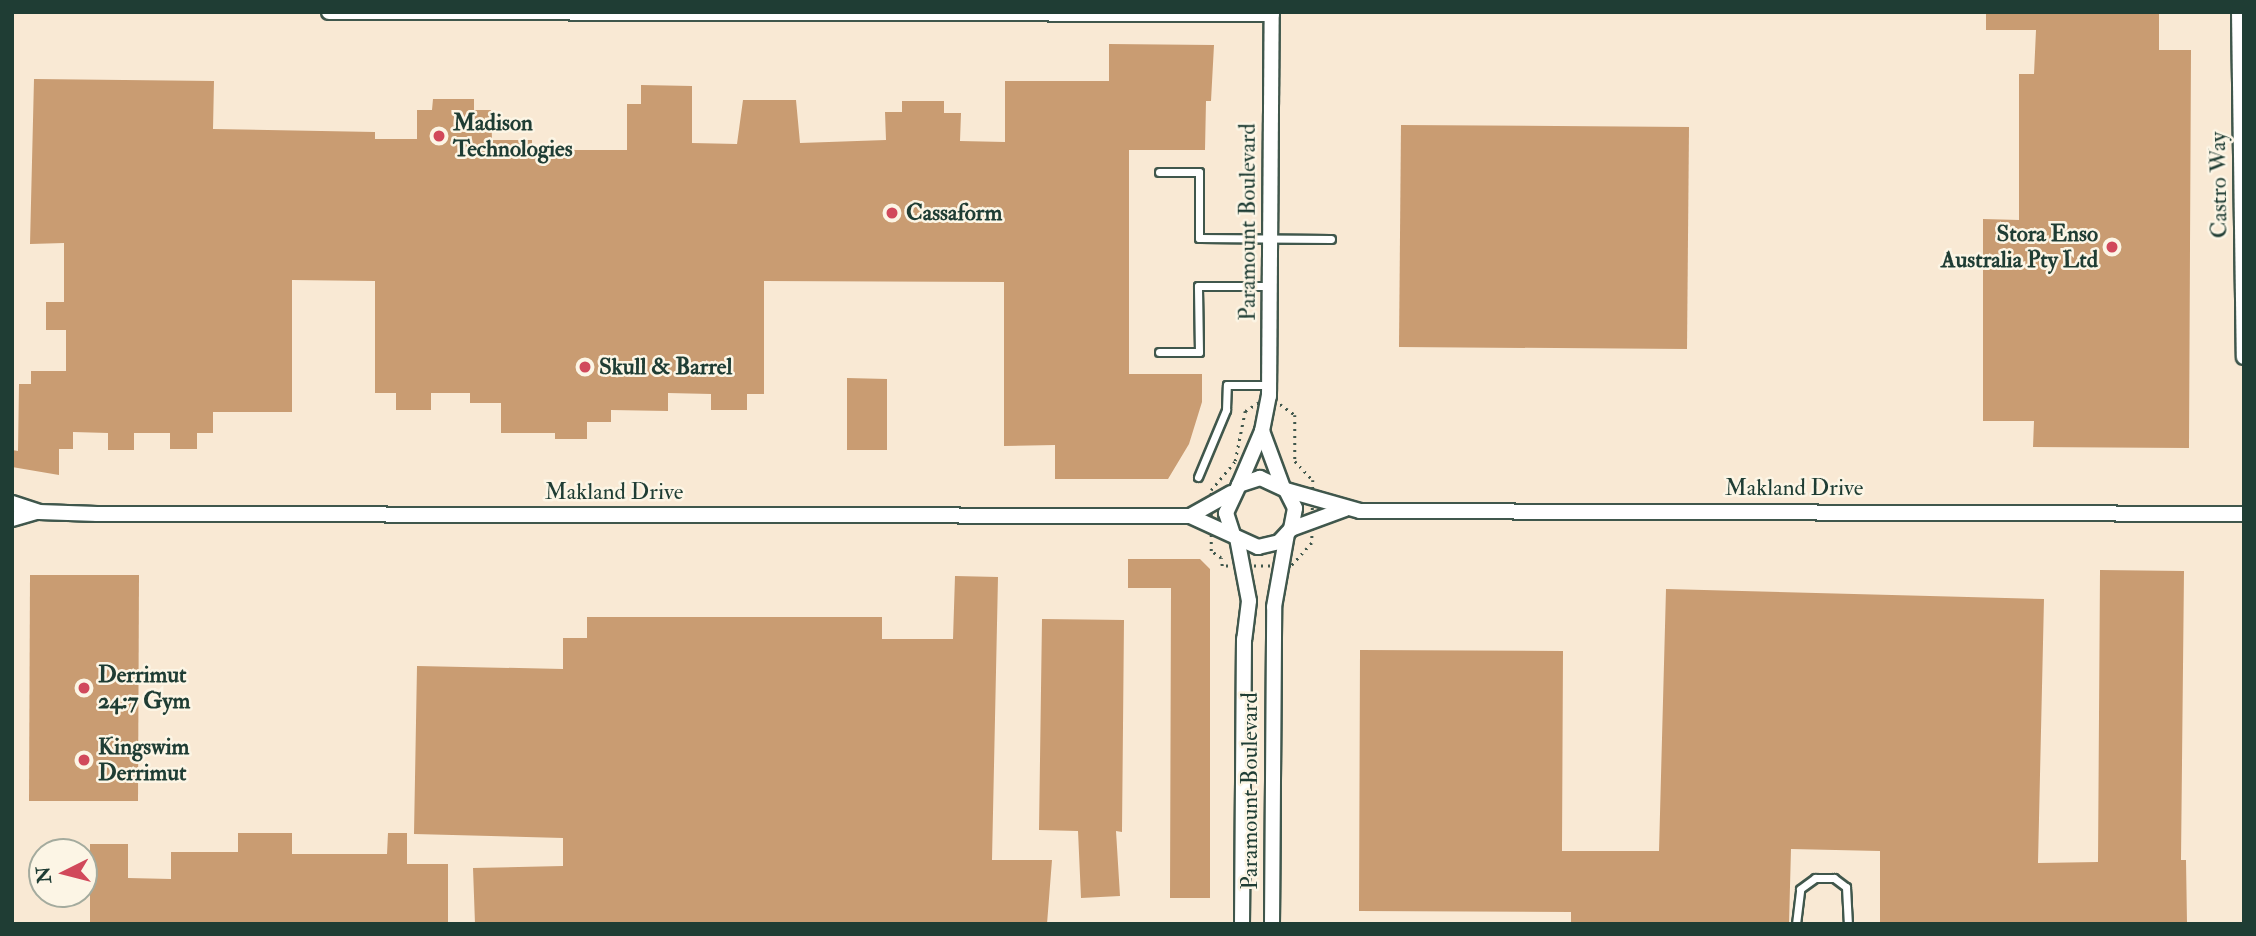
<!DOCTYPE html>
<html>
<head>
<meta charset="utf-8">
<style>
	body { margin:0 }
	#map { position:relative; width:2256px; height:936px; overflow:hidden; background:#f9e9d4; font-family:"IM FELL Double Pica",serif }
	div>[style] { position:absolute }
	.building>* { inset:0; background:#c99c72 }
	.path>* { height:2.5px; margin-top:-1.25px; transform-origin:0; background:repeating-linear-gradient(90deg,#40574c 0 2px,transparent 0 7px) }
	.roads { filter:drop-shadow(2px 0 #40574c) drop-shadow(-2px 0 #40574c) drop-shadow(0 2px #40574c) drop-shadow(0 -2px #40574c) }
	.lane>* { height:7px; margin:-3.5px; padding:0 3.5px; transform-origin:3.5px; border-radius:3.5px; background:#fff }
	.street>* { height:14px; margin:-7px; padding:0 7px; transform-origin:7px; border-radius:7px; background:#fff }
	.dots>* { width:19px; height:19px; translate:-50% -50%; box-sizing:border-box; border:4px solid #fcf5e5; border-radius:50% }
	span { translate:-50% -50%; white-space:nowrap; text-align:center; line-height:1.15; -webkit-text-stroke:5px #fcf5e5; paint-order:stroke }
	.poi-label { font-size:23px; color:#1f3d34; font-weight:700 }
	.left { translate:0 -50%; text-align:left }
	.right { translate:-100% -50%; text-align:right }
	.street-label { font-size:23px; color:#1f3d34 }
	.frame { position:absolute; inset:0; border:14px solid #1f3d34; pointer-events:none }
	.north { position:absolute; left:28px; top:838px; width:70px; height:70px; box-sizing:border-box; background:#fcf5e5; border:2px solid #a4ab9e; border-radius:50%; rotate:264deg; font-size:19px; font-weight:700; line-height:28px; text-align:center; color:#1f3d34 }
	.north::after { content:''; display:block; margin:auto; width:24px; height:32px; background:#d1495b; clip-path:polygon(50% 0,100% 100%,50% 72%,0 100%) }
</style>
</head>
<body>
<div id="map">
	<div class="building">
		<div style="clip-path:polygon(1986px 12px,2159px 12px,2159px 50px,2191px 50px,2189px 448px,2033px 447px,2034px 421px,1983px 421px,1983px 219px,2019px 220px,2019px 74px,2034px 74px,2036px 30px,1986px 30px)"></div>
		<div style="clip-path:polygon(1109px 44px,1214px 45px,1211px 101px,1206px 101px,1205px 150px,1129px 150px,1129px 374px,1202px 374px,1202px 402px,1189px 444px,1168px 479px,1055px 479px,1055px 445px,1004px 446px,1004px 282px,764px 281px,764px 394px,747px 394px,747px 410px,711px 410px,711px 394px,668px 393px,668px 411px,611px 410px,611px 422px,587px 422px,587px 439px,555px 439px,555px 433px,501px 433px,501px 403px,470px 403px,470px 393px,431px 393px,431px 410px,396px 410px,396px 393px,375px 393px,375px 281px,292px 280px,292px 412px,213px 412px,213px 433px,197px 433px,197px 449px,170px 449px,170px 433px,134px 433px,134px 450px,108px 450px,108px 433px,73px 432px,73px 449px,59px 449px,59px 475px,12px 467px,12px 450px,18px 451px,19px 384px,31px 384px,31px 371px,66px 371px,66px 330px,46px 330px,46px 302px,64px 302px,64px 243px,30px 244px,34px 79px,214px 81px,213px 129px,375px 132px,375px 139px,417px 139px,417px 110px,432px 110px,433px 99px,474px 99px,474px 110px,491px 110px,492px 140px,532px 140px,532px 150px,627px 150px,627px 104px,641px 104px,641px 85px,692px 86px,692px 143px,737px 144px,743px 100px,796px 100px,800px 143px,886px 140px,885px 112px,902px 112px,902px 101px,944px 101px,944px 113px,961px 113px,960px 141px,1005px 142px,1005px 81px,1109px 81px)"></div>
		<div style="clip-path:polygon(1401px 125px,1689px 127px,1687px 349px,1399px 347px)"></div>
		<div style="clip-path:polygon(847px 378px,887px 379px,887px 450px,847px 450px)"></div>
		<div style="clip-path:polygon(1128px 559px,1200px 559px,1210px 569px,1210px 898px,1170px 898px,1171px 588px,1128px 588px)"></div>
		<div style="clip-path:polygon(2100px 570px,2184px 571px,2181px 860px,2186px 860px,2187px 923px,1880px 924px,1880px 851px,1791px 849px,1789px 924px,1571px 924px,1571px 912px,1359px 911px,1360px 650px,1563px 651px,1562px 851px,1659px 851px,1666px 589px,2044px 599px,2038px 863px,2098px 862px)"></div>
		<div style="clip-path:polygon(30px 575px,139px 575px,138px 801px,29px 801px)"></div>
		<div style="clip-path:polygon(955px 576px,998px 577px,992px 860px,1052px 860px,1047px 924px,475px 924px,473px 868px,563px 866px,563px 838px,414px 834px,417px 666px,563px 669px,563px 638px,587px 638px,587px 617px,882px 617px,882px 639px,953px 639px)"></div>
		<div style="clip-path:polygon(1042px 619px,1124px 620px,1122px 832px,1116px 831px,1120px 896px,1081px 898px,1078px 831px,1039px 830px)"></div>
		<div style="clip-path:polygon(238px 833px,292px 833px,292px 854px,387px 854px,388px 833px,407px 833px,407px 864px,448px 864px,448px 924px,90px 924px,90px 844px,128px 844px,128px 878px,171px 879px,171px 852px,238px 852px)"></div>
	</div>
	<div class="path">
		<div style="left:1269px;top:396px;width:32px;rotate:36deg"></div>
		<div style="left:1295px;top:415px;width:46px;rotate:90deg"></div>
		<div style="left:1295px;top:461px;width:26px;rotate:47deg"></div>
		<div style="left:1313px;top:480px;width:63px;rotate:90.9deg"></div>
		<div style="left:1312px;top:543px;width:31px;rotate:132deg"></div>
		<div style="left:1291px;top:566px;width:69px;rotate:180deg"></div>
		<div style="left:1222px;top:566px;width:8px;rotate:-97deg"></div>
		<div style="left:1221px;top:558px;width:12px;rotate:-145deg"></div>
		<div style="left:1211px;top:551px;width:61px;rotate:-90deg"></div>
		<div style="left:1211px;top:490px;width:38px;rotate:-50deg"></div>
		<div style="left:1235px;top:461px;width:51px;rotate:-78.7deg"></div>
		<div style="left:1245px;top:411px;width:28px;rotate:-32deg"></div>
	</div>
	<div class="roads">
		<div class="lane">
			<div style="left:1159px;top:172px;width:40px"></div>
			<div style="left:1199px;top:172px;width:66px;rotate:90deg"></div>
			<div style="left:1199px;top:238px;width:132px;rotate:0.4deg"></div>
			<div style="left:1159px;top:352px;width:40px"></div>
			<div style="left:1199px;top:352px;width:66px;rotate:-90.9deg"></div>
			<div style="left:1198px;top:286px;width:72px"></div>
			<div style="left:1198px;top:477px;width:73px;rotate:-67.3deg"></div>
			<div style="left:1226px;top:410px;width:25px;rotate:-88deg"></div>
			<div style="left:1227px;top:385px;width:42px"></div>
			<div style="left:1796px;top:924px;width:35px;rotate:-83deg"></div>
			<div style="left:1800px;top:889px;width:19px;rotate:-36deg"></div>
			<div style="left:1815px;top:878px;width:19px"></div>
			<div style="left:1834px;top:878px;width:15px;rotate:37deg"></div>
			<div style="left:1846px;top:887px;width:37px;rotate:87deg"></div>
		</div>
		<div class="street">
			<div style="left:329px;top:12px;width:943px;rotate:0.12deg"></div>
			<div style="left:2239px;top:12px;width:345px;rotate:89.2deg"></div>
			<div style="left:1262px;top:431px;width:58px;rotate:69.7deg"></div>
			<div style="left:1239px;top:485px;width:59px;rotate:-66.9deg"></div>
			<div style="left:1262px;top:431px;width:36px;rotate:-79deg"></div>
			<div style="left:1269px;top:396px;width:384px;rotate:-89.6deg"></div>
			<div style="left:1286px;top:490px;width:77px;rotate:15.8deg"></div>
			<div style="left:1360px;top:511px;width:884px;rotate:0.19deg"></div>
			<div style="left:12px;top:503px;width:28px;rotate:18deg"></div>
			<div style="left:39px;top:512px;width:58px;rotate:2deg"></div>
			<div style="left:97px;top:514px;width:1093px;rotate:0.1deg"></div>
			<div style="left:1190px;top:516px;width:75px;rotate:24.5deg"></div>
			<div style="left:1258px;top:547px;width:22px;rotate:-13deg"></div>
			<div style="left:1279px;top:542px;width:18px;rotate:-47deg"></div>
			<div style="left:1291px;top:529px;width:21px;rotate:-79deg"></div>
			<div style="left:1295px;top:508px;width:20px;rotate:-117deg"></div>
			<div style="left:1286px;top:490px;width:29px;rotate:-155deg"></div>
			<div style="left:1260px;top:478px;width:22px;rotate:162deg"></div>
			<div style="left:1239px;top:485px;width:31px;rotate:115deg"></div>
			<div style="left:1226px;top:513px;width:22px;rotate:72deg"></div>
			<div style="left:1190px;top:516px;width:47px;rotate:-29.3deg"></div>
			<div style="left:12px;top:519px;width:26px;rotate:-16deg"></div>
			<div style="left:1291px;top:529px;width:58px;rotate:-20.3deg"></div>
			<div style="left:1237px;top:538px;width:64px;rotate:79.2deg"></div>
			<div style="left:1249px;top:601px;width:38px;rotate:97deg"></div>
			<div style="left:1244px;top:639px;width:285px;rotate:90.4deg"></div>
			<div style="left:1272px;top:924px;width:317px;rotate:-89.6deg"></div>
			<div style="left:1274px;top:607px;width:74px;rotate:-79.9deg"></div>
		</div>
	</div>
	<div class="dots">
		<div style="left:439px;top:136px;background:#d1495b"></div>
		<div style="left:892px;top:213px;background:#d1495b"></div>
		<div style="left:2112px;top:247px;background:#d1495b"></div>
		<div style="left:585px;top:367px;background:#d1495b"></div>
		<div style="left:84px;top:688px;background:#d1495b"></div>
		<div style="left:84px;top:760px;background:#d1495b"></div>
	</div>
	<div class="poi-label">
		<span class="left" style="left:453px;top:136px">Madison<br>Technologies</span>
		<span class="left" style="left:906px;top:213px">Cassaform</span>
		<span class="right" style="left:2098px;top:247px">Stora Enso<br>Australia Pty Ltd</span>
		<span class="left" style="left:599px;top:367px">Skull &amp; Barrel</span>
		<span class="left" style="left:98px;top:688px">Derrimut<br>24:7 Gym</span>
		<span class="left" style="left:98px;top:760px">Kingswim<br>Derrimut</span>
	</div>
	<div class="street-label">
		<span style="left:2219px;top:185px;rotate:-91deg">Castro Way</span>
		<span style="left:1248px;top:222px;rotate:-90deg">Paramount Boulevard</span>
		<span style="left:1794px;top:488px">Makland Drive</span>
		<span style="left:614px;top:492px">Makland Drive</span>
		<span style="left:1250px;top:791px;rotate:-90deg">Paramount Boulevard</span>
	</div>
	<div class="frame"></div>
	<div class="north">N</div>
</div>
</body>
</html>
